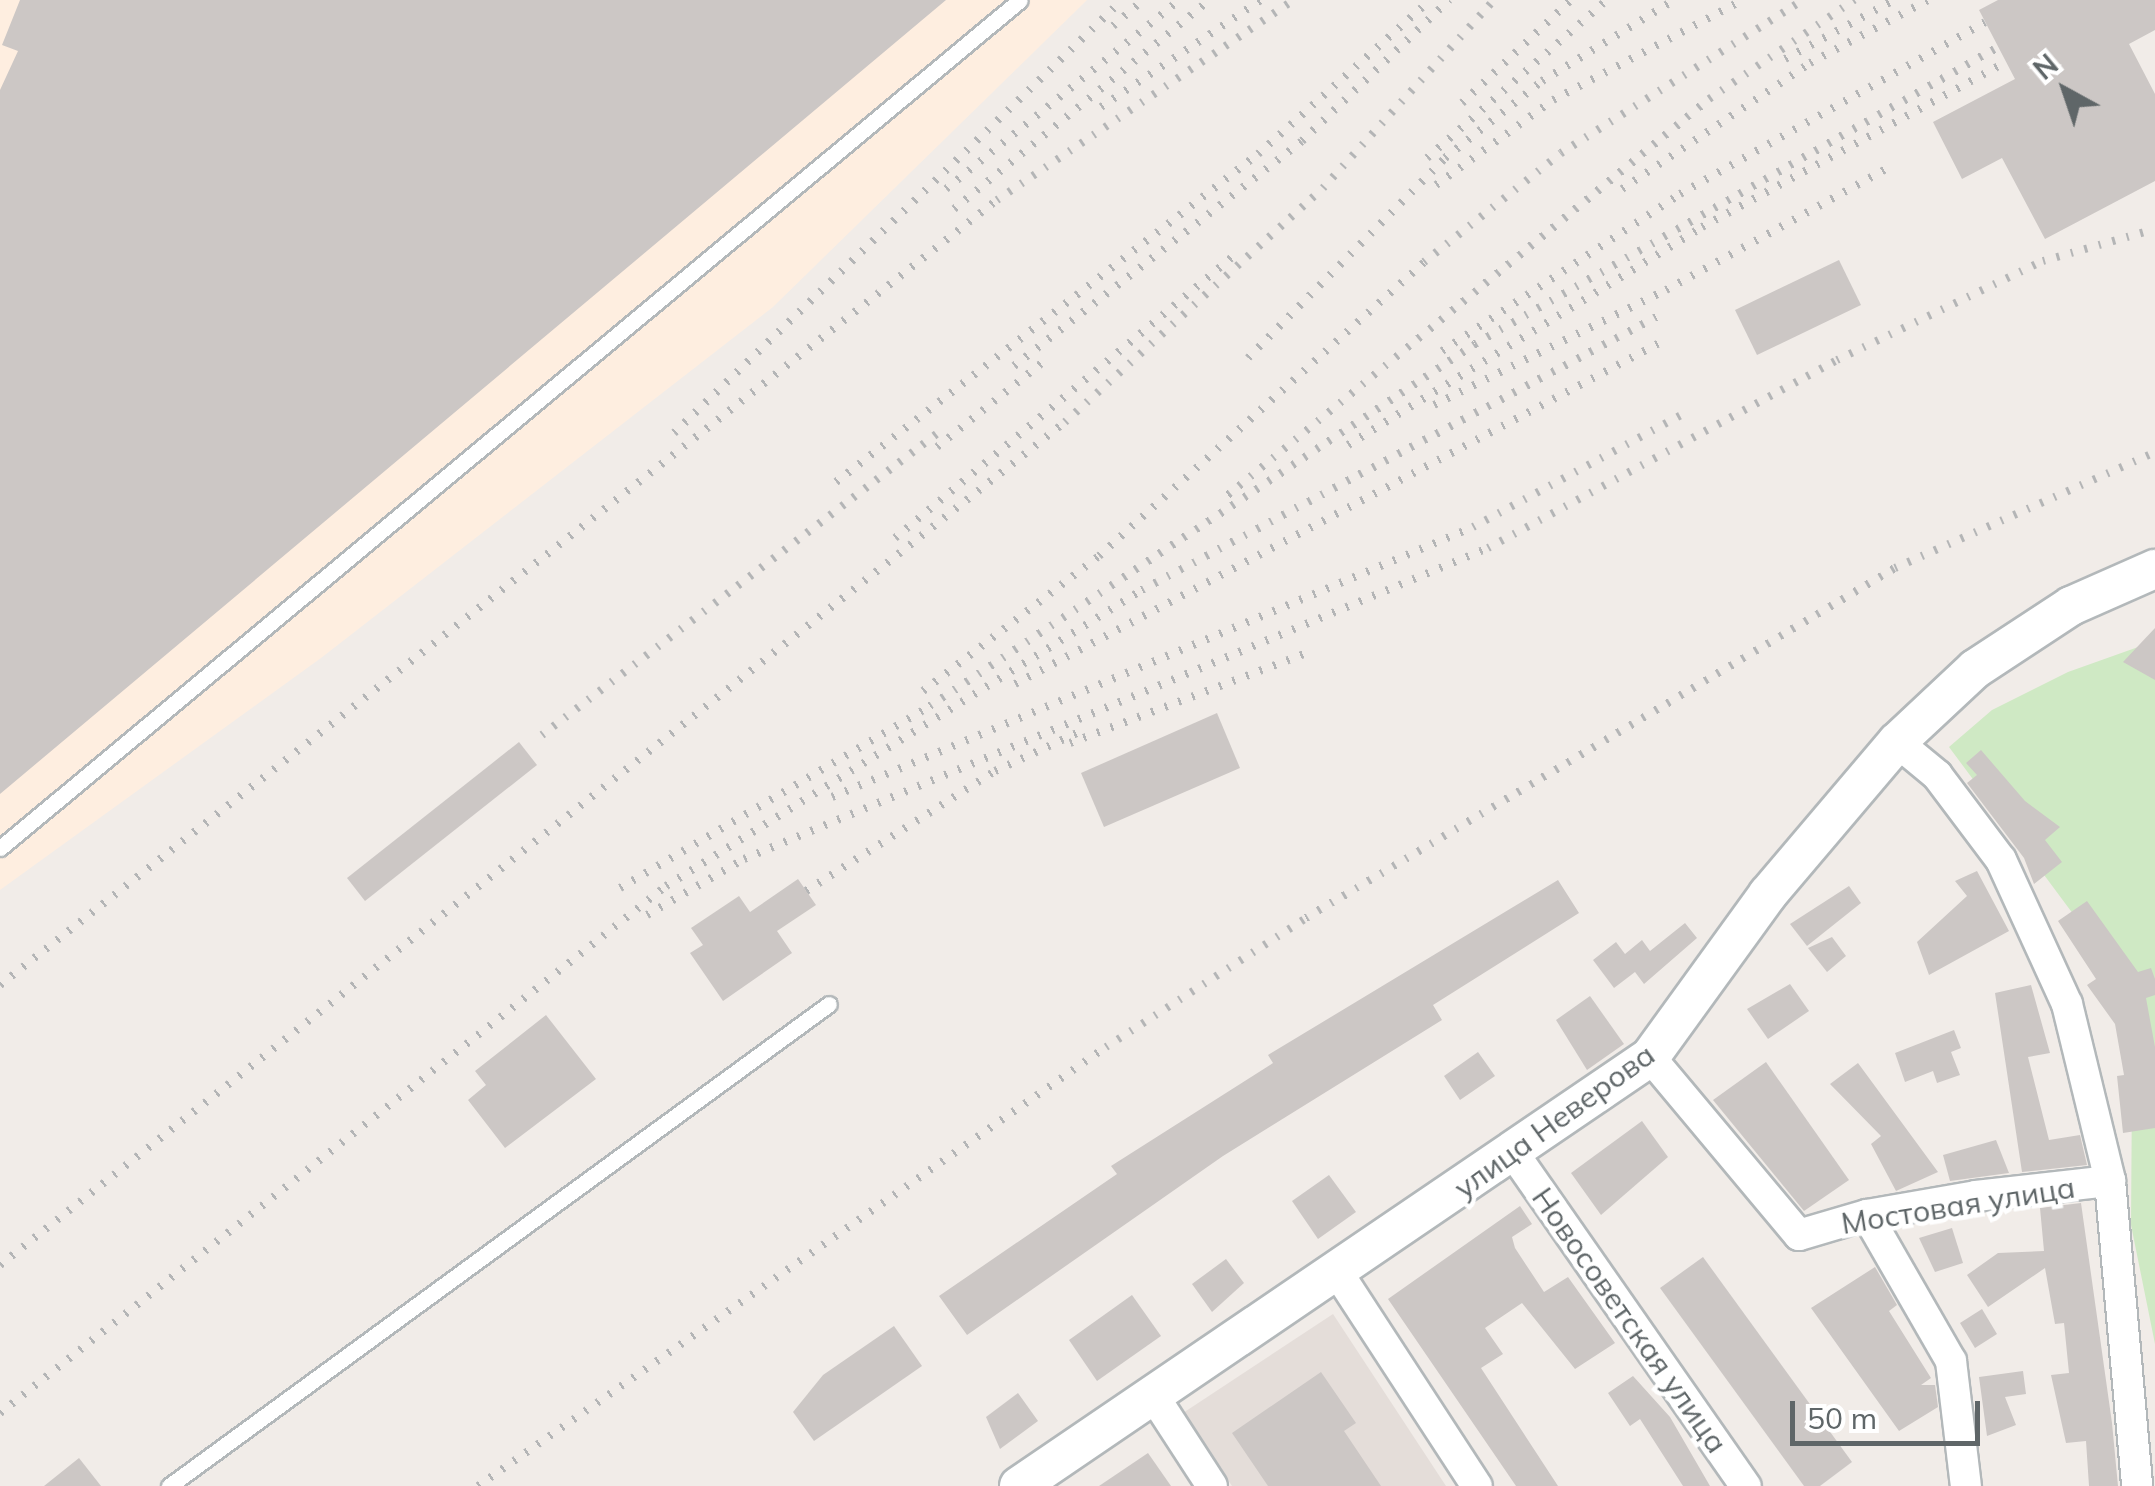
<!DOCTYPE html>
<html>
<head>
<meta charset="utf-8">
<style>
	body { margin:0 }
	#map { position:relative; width:2155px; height:1486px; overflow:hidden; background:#f1ece8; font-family:Mulish,sans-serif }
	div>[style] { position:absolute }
	.commercial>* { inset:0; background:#feeee0 }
	.education>* { inset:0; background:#e4ddd9 }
	.green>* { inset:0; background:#cfe9c4 }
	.building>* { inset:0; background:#ccc7c5 }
	.roads { filter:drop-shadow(2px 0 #b3b8ba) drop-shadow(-2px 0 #b3b8ba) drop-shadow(0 2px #b3b8ba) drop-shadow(0 -2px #b3b8ba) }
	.service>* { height:15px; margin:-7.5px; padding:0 7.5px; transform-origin:7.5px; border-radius:7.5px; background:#fff }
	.minor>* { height:30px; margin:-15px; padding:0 15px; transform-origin:15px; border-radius:15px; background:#fff }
	.tertiary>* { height:38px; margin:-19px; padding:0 19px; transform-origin:19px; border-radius:19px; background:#fff }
	.rail>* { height:8px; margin-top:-4px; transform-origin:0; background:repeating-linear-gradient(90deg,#b4b5b6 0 2.5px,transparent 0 14.5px) }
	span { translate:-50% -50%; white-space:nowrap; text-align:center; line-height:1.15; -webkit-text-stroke:9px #fff; paint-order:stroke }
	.street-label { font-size:30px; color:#5f6668 }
	.north { position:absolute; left:2015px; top:40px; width:100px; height:100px; -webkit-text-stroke:8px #fff; paint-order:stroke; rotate:320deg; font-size:28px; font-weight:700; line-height:40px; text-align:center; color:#5f6668 }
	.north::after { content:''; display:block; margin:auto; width:35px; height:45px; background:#5f6668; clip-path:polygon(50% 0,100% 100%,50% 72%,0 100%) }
	.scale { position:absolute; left:1790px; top:1401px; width:190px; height:45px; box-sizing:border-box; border:5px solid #5f6668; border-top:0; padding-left:12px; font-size:30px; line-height:35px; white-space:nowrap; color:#5f6668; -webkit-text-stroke:8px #fff; paint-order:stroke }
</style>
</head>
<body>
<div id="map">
	<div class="commercial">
		<div style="clip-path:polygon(0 0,1087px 0,773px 307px,321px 658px,0 890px)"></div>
	</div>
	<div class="education">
		<div style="clip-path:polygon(1333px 1314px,1446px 1486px,1232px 1486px,1183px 1413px)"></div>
	</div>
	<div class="green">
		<div style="clip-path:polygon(2155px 641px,2155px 1344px,2131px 1225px,2132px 1085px,2112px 982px,2085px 930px,1949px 747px,1992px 710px,2068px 672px)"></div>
	</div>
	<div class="building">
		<div style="clip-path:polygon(20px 0,946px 0,0 794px,0 90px,18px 51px,2px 45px)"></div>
		<div style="clip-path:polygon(1998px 0,2155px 0,2155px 30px,2129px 44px,2155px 94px,2155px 181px,2045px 239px,2002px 158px,1962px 179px,1933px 122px,2015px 79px,1979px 10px)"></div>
		<div style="clip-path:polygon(1839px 260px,1861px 305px,1757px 355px,1735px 310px)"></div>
		<div style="clip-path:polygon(2155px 628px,2155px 680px,2123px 662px)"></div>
		<div style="clip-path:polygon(1217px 713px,1240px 768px,1104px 827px,1081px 773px)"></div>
		<div style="clip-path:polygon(519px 742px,537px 765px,365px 901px,347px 878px)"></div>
		<div style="clip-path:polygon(1981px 750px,2025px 801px,2060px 827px,2045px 840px,2062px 862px,2034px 884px,2024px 858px,1967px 783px,1977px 775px,1966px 763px)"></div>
		<div style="clip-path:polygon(1977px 871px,2009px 931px,1929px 975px,1917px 942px,1967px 896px,1955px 881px)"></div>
		<div style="clip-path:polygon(798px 879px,816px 905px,777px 931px,792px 953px,723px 1001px,690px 953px,703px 945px,691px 928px,739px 896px,750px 912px)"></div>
		<div style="clip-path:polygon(1558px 880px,1579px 913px,1433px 1005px,1442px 1020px,1223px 1156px,967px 1335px,939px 1296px,1117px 1174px,1111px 1166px,1273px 1063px,1268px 1055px)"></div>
		<div style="clip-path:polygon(1849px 886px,1861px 903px,1807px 946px,1790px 924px)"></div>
		<div style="clip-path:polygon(2087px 901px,2138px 972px,2151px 968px,2155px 979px,2155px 995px,2146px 998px,2155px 1047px,2155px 1128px,2123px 1133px,2117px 1076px,2124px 1075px,2115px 1024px,2087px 985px,2096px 979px,2058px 921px)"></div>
		<div style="clip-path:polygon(1685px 923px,1697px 938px,1644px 984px,1635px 972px,1614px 988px,1593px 960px,1616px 942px,1625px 954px,1642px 940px,1650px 951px)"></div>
		<div style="clip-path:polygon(1832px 937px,1846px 956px,1827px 972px,1808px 948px)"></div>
		<div style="clip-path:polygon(1790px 984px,1809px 1011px,1768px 1039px,1747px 1009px)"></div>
		<div style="clip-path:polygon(2031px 985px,2050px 1053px,2028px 1057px,2049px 1140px,2080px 1135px,2087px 1165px,2022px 1172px,1995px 993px)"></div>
		<div style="clip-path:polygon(1590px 996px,1624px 1044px,1587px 1070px,1556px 1020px)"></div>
		<div style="clip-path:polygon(546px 1015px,596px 1079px,505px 1148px,468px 1100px,486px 1085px,475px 1071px)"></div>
		<div style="clip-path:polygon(1954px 1030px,1961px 1048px,1951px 1052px,1960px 1075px,1937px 1083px,1933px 1071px,1905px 1082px,1895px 1053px)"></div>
		<div style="clip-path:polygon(1478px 1052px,1495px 1076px,1460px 1100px,1444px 1076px)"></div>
		<div style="clip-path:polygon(1766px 1062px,1849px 1180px,1804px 1211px,1713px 1100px)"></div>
		<div style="clip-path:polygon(1858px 1063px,1938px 1172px,1896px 1191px,1871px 1144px,1881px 1136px,1830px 1084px)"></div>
		<div style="clip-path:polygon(1642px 1121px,1668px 1157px,1601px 1215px,1571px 1173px)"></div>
		<div style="clip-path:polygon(1996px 1140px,2009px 1173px,1950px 1181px,1943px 1155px)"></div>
		<div style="clip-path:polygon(1329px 1175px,1356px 1212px,1318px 1239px,1292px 1201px)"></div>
		<div style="clip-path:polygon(2081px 1203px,2112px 1423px,2118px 1486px,2089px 1486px,2086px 1441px,2066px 1443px,2051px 1375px,2069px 1373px,2064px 1323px,2055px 1324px,2045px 1268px,1988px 1307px,1967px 1275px,1998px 1253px,2044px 1251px,2040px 1208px)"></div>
		<div style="clip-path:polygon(1520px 1206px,1532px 1224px,1512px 1237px,1515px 1248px,1544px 1292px,1568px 1277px,1615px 1343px,1575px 1369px,1522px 1303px,1485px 1328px,1503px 1354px,1481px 1368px,1558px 1486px,1516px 1486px,1388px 1299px)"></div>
		<div style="clip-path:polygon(1952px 1228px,1963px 1263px,1935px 1272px,1919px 1238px)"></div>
		<div style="clip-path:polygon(1703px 1257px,1852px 1462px,1820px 1486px,1804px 1486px,1660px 1288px)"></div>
		<div style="clip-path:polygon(1226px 1259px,1244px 1283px,1212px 1312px,1192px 1284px)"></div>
		<div style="clip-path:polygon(1875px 1267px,1897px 1305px,1889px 1311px,1931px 1378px,1921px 1385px,1935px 1385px,1938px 1407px,1899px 1431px,1811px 1308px)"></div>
		<div style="clip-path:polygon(1132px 1295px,1161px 1336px,1097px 1381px,1069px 1340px)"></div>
		<div style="clip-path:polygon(1982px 1309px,1997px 1334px,1975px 1348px,1960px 1323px)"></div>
		<div style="clip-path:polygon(894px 1326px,922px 1366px,814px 1441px,793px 1412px,823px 1375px)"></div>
		<div style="clip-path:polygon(2023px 1371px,2026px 1394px,2005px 1397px,2016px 1425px,1987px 1436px,1979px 1377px)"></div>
		<div style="clip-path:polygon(1321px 1372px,1356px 1423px,1344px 1431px,1381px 1486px,1268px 1486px,1232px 1433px)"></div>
		<div style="clip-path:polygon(1633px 1376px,1670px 1417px,1710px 1486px,1683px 1486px,1640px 1419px,1630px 1426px,1608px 1393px)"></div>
		<div style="clip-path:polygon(1018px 1393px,1038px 1421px,1000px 1449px,986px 1417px)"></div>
		<div style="clip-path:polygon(1148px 1453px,1171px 1486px,1099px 1486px)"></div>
		<div style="clip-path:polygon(79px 1458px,101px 1486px,44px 1486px)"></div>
	</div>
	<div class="roads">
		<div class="service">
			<div style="left:0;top:848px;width:1326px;rotate:-39.74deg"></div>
			<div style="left:169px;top:1486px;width:817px;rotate:-36.14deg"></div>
		</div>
		<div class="minor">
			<div style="left:1897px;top:742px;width:52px;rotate:39.5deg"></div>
			<div style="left:1937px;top:775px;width:106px;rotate:53deg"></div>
			<div style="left:2001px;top:860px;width:158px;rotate:65.4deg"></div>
			<div style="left:2067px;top:1004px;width:182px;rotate:76.3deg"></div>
			<div style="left:2110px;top:1181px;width:306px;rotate:84.9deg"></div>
			<div style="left:1650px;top:1057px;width:232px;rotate:50.1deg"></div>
			<div style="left:1799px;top:1235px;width:71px;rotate:-16.4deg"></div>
			<div style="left:1867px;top:1215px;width:111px;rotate:-9.9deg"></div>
			<div style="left:1976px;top:1196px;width:135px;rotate:-6.4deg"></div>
			<div style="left:1514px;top:1154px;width:405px;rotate:55.1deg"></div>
			<div style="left:1867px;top:1215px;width:168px;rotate:60.1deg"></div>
			<div style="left:1951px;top:1361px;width:126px;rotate:83.2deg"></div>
			<div style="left:1338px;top:1273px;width:254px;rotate:56.9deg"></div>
			<div style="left:1153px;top:1395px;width:108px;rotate:57deg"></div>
		</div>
		<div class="tertiary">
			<div style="left:1019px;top:1486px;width:763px;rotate:-34.21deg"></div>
			<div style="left:1650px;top:1057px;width:201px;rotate:-54.1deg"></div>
			<div style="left:1768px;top:894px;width:199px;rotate:-49.7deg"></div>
			<div style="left:1897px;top:742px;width:107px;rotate:-43.1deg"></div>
			<div style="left:1975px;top:669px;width:115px;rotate:-33.3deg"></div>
			<div style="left:2071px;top:606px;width:92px;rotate:-23.8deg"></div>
		</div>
	</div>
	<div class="rail">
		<div style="left:1113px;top:26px;width:40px;rotate:-41deg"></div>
		<div style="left:1785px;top:59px;width:124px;rotate:-28.4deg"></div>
		<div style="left:1462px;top:103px;width:150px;rotate:-43.4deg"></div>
		<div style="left:1101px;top:107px;width:192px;rotate:-33.8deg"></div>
		<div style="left:1427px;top:158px;width:240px;rotate:-41.3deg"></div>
		<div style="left:1436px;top:185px;width:145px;rotate:-36deg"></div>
		<div style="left:1553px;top:100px;width:215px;rotate:-27.8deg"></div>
		<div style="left:946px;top:189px;width:300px;rotate:-39deg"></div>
		<div style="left:1622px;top:189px;width:226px;rotate:-33.8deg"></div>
		<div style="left:1810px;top:63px;width:134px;rotate:-28.1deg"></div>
		<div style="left:954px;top:209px;width:330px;rotate:-39.3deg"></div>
		<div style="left:1442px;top:351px;width:285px;rotate:-33.4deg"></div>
		<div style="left:1680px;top:194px;width:350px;rotate:-29.4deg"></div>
		<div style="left:1248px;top:358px;width:281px;rotate:-45.4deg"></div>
		<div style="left:1445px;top:158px;width:124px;rotate:-38.4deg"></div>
		<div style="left:1542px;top:81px;width:155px;rotate:-31.5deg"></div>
		<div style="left:1014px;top:366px;width:365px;rotate:-38deg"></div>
		<div style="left:1302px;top:141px;width:204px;rotate:-43.8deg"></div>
		<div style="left:1434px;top:405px;width:259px;rotate:-26.4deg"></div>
		<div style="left:1666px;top:290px;width:251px;rotate:-28.8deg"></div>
		<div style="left:674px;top:433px;width:623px;rotate:-44.02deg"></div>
		<div style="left:1348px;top:445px;width:416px;rotate:-31.6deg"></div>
		<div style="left:1702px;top:227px;width:346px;rotate:-28.5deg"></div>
		<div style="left:937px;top:447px;width:134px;rotate:-38.7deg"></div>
		<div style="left:836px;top:482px;width:534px;rotate:-37.86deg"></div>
		<div style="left:1258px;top:154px;width:231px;rotate:-41.8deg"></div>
		<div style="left:1228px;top:495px;width:623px;rotate:-39.46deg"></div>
		<div style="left:1709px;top:99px;width:176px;rotate:-34.3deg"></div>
		<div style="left:895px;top:538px;width:445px;rotate:-39.8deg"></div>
		<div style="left:1015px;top:684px;width:735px;rotate:-27.89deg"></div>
		<div style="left:923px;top:691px;width:222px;rotate:-37.5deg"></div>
		<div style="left:1099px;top:556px;width:438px;rotate:-42.1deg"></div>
		<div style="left:1424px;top:262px;width:175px;rotate:-38.5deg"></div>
		<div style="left:1561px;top:153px;width:286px;rotate:-32.3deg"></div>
		<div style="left:542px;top:735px;width:504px;rotate:-37.35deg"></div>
		<div style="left:1070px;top:743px;width:256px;rotate:-20.8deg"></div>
		<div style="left:832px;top:797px;width:696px;rotate:-22.84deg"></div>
		<div style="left:1473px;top:527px;width:238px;rotate:-28.3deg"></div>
		<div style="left:620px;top:888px;width:359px;rotate:-30.4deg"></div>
		<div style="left:930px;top:706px;width:654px;rotate:-33.59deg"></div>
		<div style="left:1475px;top:344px;width:601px;rotate:-29.59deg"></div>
		<div style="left:806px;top:891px;width:224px;rotate:-32.4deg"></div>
		<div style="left:995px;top:771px;width:93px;rotate:-24.9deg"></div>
		<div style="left:647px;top:915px;width:112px;rotate:-30deg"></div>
		<div style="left:744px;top:859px;width:806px;rotate:-22.69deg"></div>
		<div style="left:1488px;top:548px;width:396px;rotate:-28.3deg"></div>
		<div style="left:1837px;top:360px;width:229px;rotate:-25.7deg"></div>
		<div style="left:2043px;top:261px;width:116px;rotate:-15.9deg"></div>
		<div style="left:0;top:985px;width:1269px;rotate:-38.22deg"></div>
		<div style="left:997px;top:200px;width:357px;rotate:-34deg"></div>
		<div style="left:0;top:1265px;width:1358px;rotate:-38.36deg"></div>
		<div style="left:1065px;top:422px;width:348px;rotate:-42.2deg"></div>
		<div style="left:1323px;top:188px;width:254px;rotate:-47.7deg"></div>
		<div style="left:0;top:1413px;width:849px;rotate:-38.35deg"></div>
		<div style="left:666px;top:886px;width:561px;rotate:-31.88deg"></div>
		<div style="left:1142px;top:590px;width:582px;rotate:-27.97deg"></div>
		<div style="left:478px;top:1486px;width:766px;rotate:-34.96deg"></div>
		<div style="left:1106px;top:1047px;width:238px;rotate:-32.8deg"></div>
		<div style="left:1306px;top:918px;width:685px;rotate:-30.72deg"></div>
		<div style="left:1895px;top:568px;width:285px;rotate:-24deg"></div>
	</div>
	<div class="street-label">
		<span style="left:1554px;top:1121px;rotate:-36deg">улица Неверова</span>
		<span style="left:1958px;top:1205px;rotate:-9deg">Мостовая улица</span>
		<span style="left:1630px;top:1320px;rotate:55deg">Новосоветская улица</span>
	</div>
	<div class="north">N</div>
	<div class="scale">50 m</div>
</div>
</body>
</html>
